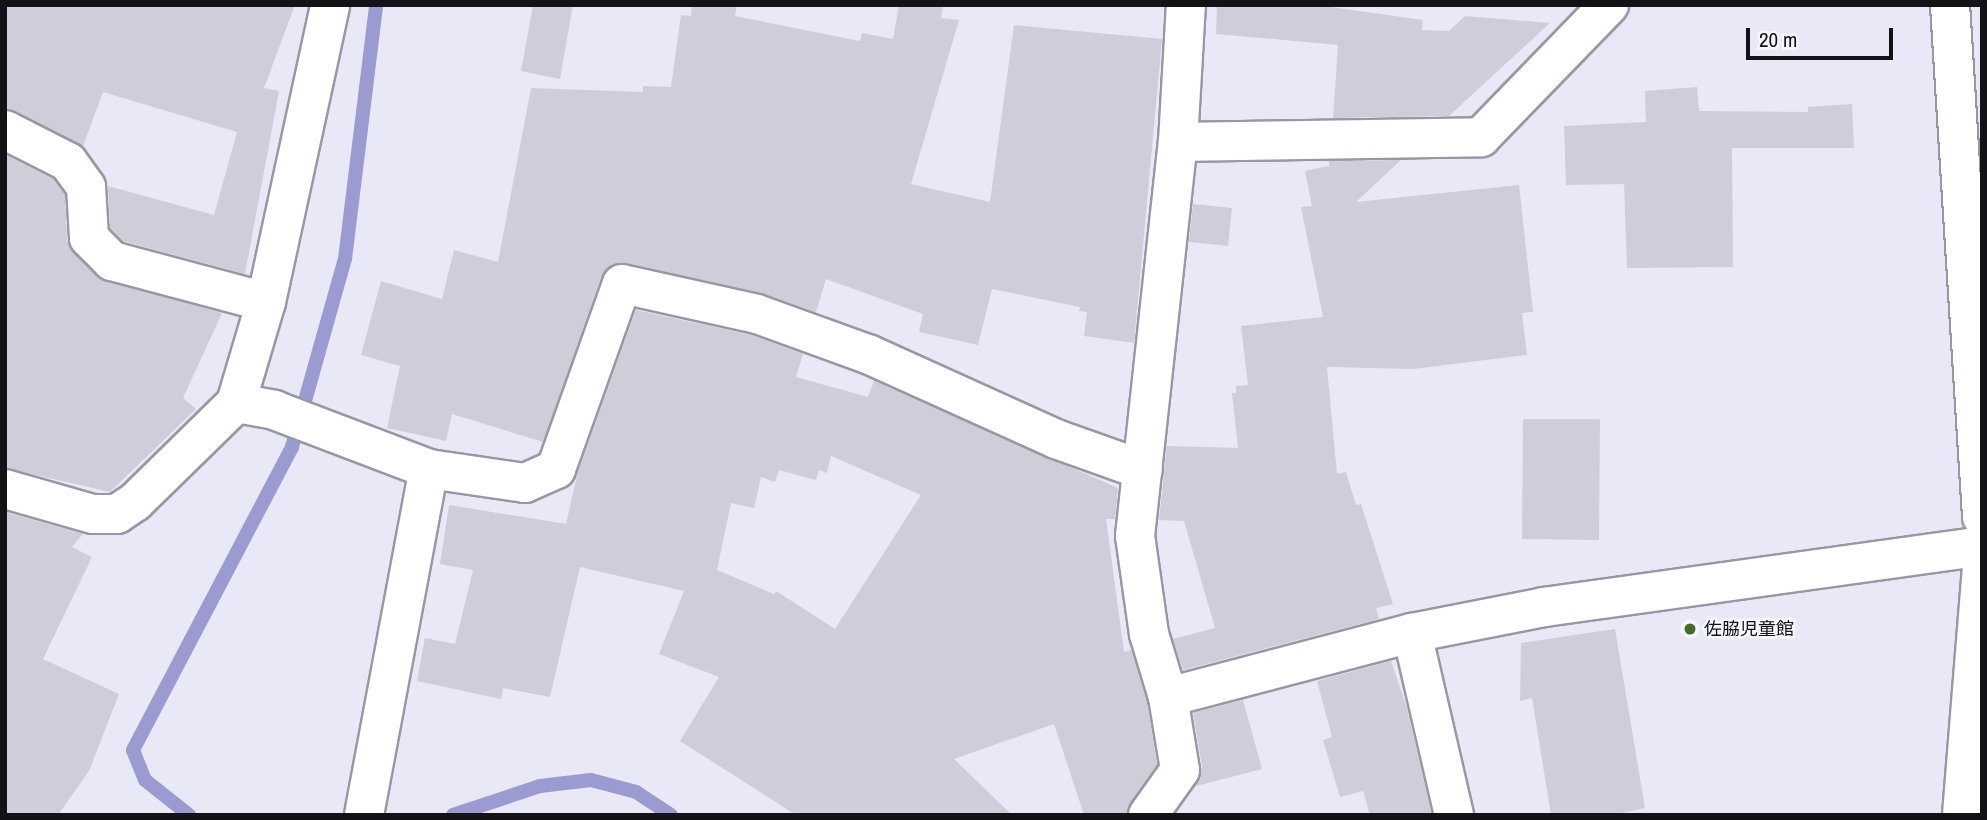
<!DOCTYPE html>
<html>
<head>
<meta charset="utf-8">
<style>
	body { margin:0 }
	#map { position:relative; width:1987px; height:820px; overflow:hidden; background:#e8e8f6; font-family:"Archivo Narrow","Noto Sans JP",sans-serif }
	div>[style] { position:absolute }
	.stream>* { height:14px; margin:-7px; padding:0 7px; transform-origin:7px; border-radius:7px; background:#9b9bd1 }
	.building>* { inset:0; background:#cecedb }
	.roads { filter:drop-shadow(2px 0 #9798a4) drop-shadow(-2px 0 #9798a4) drop-shadow(0 2px #9798a4) drop-shadow(0 -2px #9798a4) }
	.street>* { height:38px; margin:-19px; padding:0 19px; transform-origin:19px; border-radius:19px; background:#fff }
	.dots>* { width:19px; height:19px; translate:-50% -50%; box-sizing:border-box; border:4px solid #f6f6fe; border-radius:50% }
	span { translate:-50% -50%; white-space:nowrap; text-align:center; line-height:1.15; -webkit-text-stroke:5px #f6f6fe; paint-order:stroke }
	.poi-label { font-size:18px; color:#121217 }
	.left { translate:0 -50%; text-align:left }
	.frame { position:absolute; inset:0; border:7px solid #121217; pointer-events:none }
	.scale { position:absolute; left:1746px; top:28px; width:147px; height:32px; box-sizing:border-box; border:4px solid #121217; border-top:0; padding-left:9px; font-size:21px; line-height:24px; white-space:nowrap; color:#121217; -webkit-text-stroke:5px #f6f6fe; paint-order:stroke }
</style>
</head>
<body>
<div id="map">
	<div class="stream">
		<div style="left:189px;top:815px;width:56px;rotate:-141.5deg"></div>
		<div style="left:145px;top:780px;width:32px;rotate:-112deg"></div>
		<div style="left:133px;top:750px;width:342px;rotate:-62.3deg"></div>
		<div style="left:292px;top:447px;width:195px;rotate:-74.3deg"></div>
		<div style="left:345px;top:259px;width:256px;rotate:-83deg"></div>
		<div style="left:453px;top:815px;width:92px;rotate:-18.4deg"></div>
		<div style="left:540px;top:786px;width:51px;rotate:-6.7deg"></div>
		<div style="left:591px;top:780px;width:47px;rotate:14.9deg"></div>
		<div style="left:636px;top:792px;width:42px;rotate:33.3deg"></div>
	</div>
	<div class="building">
		<div style="clip-path:polygon(5px 5px,295px 5px,264px 88px,279px 91px,245px 274px,123px 241px,110px 228px,108px 186px,214px 215px,237px 132px,103px 92px,83px 146px,5px 108px)"></div>
		<div style="clip-path:polygon(533px 5px,573px 5px,560px 79px,521px 71px)"></div>
		<div style="clip-path:polygon(692px 5px,737px 5px,735px 16px,860px 41px,862px 33px,893px 39px,899px 5px,943px 5px,941px 18px,959px 20px,911px 184px,990px 202px,1014px 25px,1162px 39px,1134px 343px,1084px 336px,1087px 312px,1079px 311px,1080px 307px,992px 289px,978px 345px,919px 332px,923px 314px,826px 279px,816px 312px,762px 293px,617px 263px,601px 277px,543px 442px,452px 414px,446px 441px,387px 428px,400px 366px,361px 355px,381px 281px,442px 299px,454px 250px,498px 262px,531px 88px,643px 92px,643px 86px,671px 87px,681px 15px,691px 16px)"></div>
		<div style="clip-path:polygon(1217px 5px,1317px 5px,1423px 20px,1422px 30px,1449px 31px,1465px 16px,1550px 23px,1449px 116px,1333px 118px,1338px 45px,1216px 34px)"></div>
		<div style="clip-path:polygon(1697px 87px,1699px 111px,1808px 112px,1808px 107px,1852px 104px,1854px 148px,1732px 148px,1733px 267px,1627px 268px,1624px 184px,1566px 185px,1564px 126px,1646px 122px,1645px 91px)"></div>
		<div style="clip-path:polygon(5px 155px,53px 179px,65px 195px,67px 240px,74px 253px,97px 277px,222px 313px,183px 398px,196px 409px,110px 492px,5px 468px)"></div>
		<div style="clip-path:polygon(1401px 160px,1356px 202px,1519px 185px,1533px 312px,1522px 313px,1527px 355px,1413px 369px,1327px 367px,1337px 474px,1346px 472px,1356px 505px,1361px 504px,1393px 604px,1376px 608px,1379px 619px,1183px 670px,1173px 639px,1215px 628px,1184px 521px,1159px 520px,1167px 446px,1238px 448px,1232px 393px,1236px 393px,1236px 386px,1248px 385px,1241px 326px,1323px 317px,1301px 207px,1312px 206px,1305px 171px,1329px 166px,1329px 161px)"></div>
		<div style="clip-path:polygon(1193px 204px,1232px 208px,1228px 246px,1189px 242px)"></div>
		<div style="clip-path:polygon(evenodd,636px 310px,751px 335px,803px 354px,796px 377px,868px 397px,874px 381px,1118px 488px,1115px 519px,1106px 519px,1124px 652px,1131px 650px,1147px 702px,1157px 765px,1126px 815px,1084px 815px,1054px 724px,954px 759px,1012px 815px,796px 815px,680px 741px,719px 677px,659px 654px,684px 591px,580px 567px,550px 697px,503px 688px,501px 699px,417px 681px,425px 638px,455px 644px,473px 570px,440px 564px,449px 505px,566px 524px,578px 472px,636px 310px,831px 456px,921px 495px,835px 629px,776px 591px,774px 594px,717px 570px,731px 503px,754px 508px,761px 477px,775px 482px,779px 470px,816px 480px,819px 470px,827px 473px,831px 456px)"></div>
		<div style="clip-path:polygon(1523px 419px,1600px 419px,1599px 540px,1522px 539px)"></div>
		<div style="clip-path:polygon(5px 512px,83px 534px,72px 547px,92px 557px,43px 659px,119px 694px,89px 771px,58px 815px,5px 815px)"></div>
		<div style="clip-path:polygon(1615px 629px,1645px 808px,1612px 815px,1551px 815px,1532px 698px,1520px 701px,1521px 643px)"></div>
		<div style="clip-path:polygon(1391px 661px,1406px 705px,1432px 815px,1370px 815px,1363px 791px,1340px 797px,1323px 740px,1332px 737px,1317px 681px)"></div>
		<div style="clip-path:polygon(1243px 700px,1262px 769px,1196px 786px,1202px 766px,1193px 713px)"></div>
	</div>
	<div class="roads">
		<div class="street">
			<div style="left:1950px;top:5px;width:513px;rotate:86.42deg"></div>
			<div style="left:5px;top:130px;width:71px;rotate:26.9deg"></div>
			<div style="left:68px;top:162px;width:31px;rotate:54deg"></div>
			<div style="left:86px;top:187px;width:51px;rotate:86.6deg"></div>
			<div style="left:89px;top:238px;width:33px;rotate:45deg"></div>
			<div style="left:112px;top:261px;width:159px;rotate:14.9deg"></div>
			<div style="left:1178px;top:142px;width:303px;rotate:-0.9deg"></div>
			<div style="left:1481px;top:137px;width:184px;rotate:-45.9deg"></div>
			<div style="left:236px;top:403px;width:39px;rotate:10deg"></div>
			<div style="left:274px;top:410px;width:166px;rotate:20.8deg"></div>
			<div style="left:429px;top:469px;width:97px;rotate:8.3deg"></div>
			<div style="left:525px;top:483px;width:34px;rotate:-24deg"></div>
			<div style="left:556px;top:469px;width:196px;rotate:-70.4deg"></div>
			<div style="left:622px;top:284px;width:138px;rotate:12.5deg"></div>
			<div style="left:757px;top:314px;width:120px;rotate:19.9deg"></div>
			<div style="left:870px;top:355px;width:204px;rotate:24.3deg"></div>
			<div style="left:1056px;top:439px;width:92px;rotate:19.6deg"></div>
			<div style="left:5px;top:489px;width:91px;rotate:15.9deg"></div>
			<div style="left:93px;top:514px;width:24px"></div>
			<div style="left:117px;top:514px;width:22px;rotate:-34deg"></div>
			<div style="left:135px;top:502px;width:141px;rotate:-44.4deg"></div>
			<div style="left:236px;top:403px;width:105px;rotate:-73.5deg"></div>
			<div style="left:266px;top:302px;width:304px;rotate:-77.8deg"></div>
			<div style="left:1412px;top:633px;width:187px;rotate:77deg"></div>
			<div style="left:1168px;top:697px;width:252px;rotate:-14.7deg"></div>
			<div style="left:1412px;top:633px;width:135px;rotate:-11.1deg"></div>
			<div style="left:1544px;top:607px;width:442px;rotate:-7.9deg"></div>
			<div style="left:364px;top:815px;width:352px;rotate:-79.4deg"></div>
			<div style="left:1148px;top:815px;width:55px;rotate:-54.6deg"></div>
			<div style="left:1180px;top:770px;width:74px;rotate:-99.3deg"></div>
			<div style="left:1168px;top:697px;width:66px;rotate:-106.8deg"></div>
			<div style="left:1149px;top:634px;width:99px;rotate:-98.1deg"></div>
			<div style="left:1135px;top:536px;width:396px;rotate:-83.8deg"></div>
			<div style="left:1178px;top:142px;width:137px;rotate:-86.7deg"></div>
			<div style="left:1962px;top:815px;width:247px;rotate:-85.4deg"></div>
		</div>
	</div>
	<div class="dots">
		<div style="left:1690px;top:629px;background:#446c28"></div>
	</div>
	<div class="poi-label">
		<span class="left" style="left:1704px;top:629px">佐脇児童館</span>
	</div>
	<div class="frame"></div>
	<div class="scale">20 m</div>
</div>
</body>
</html>
